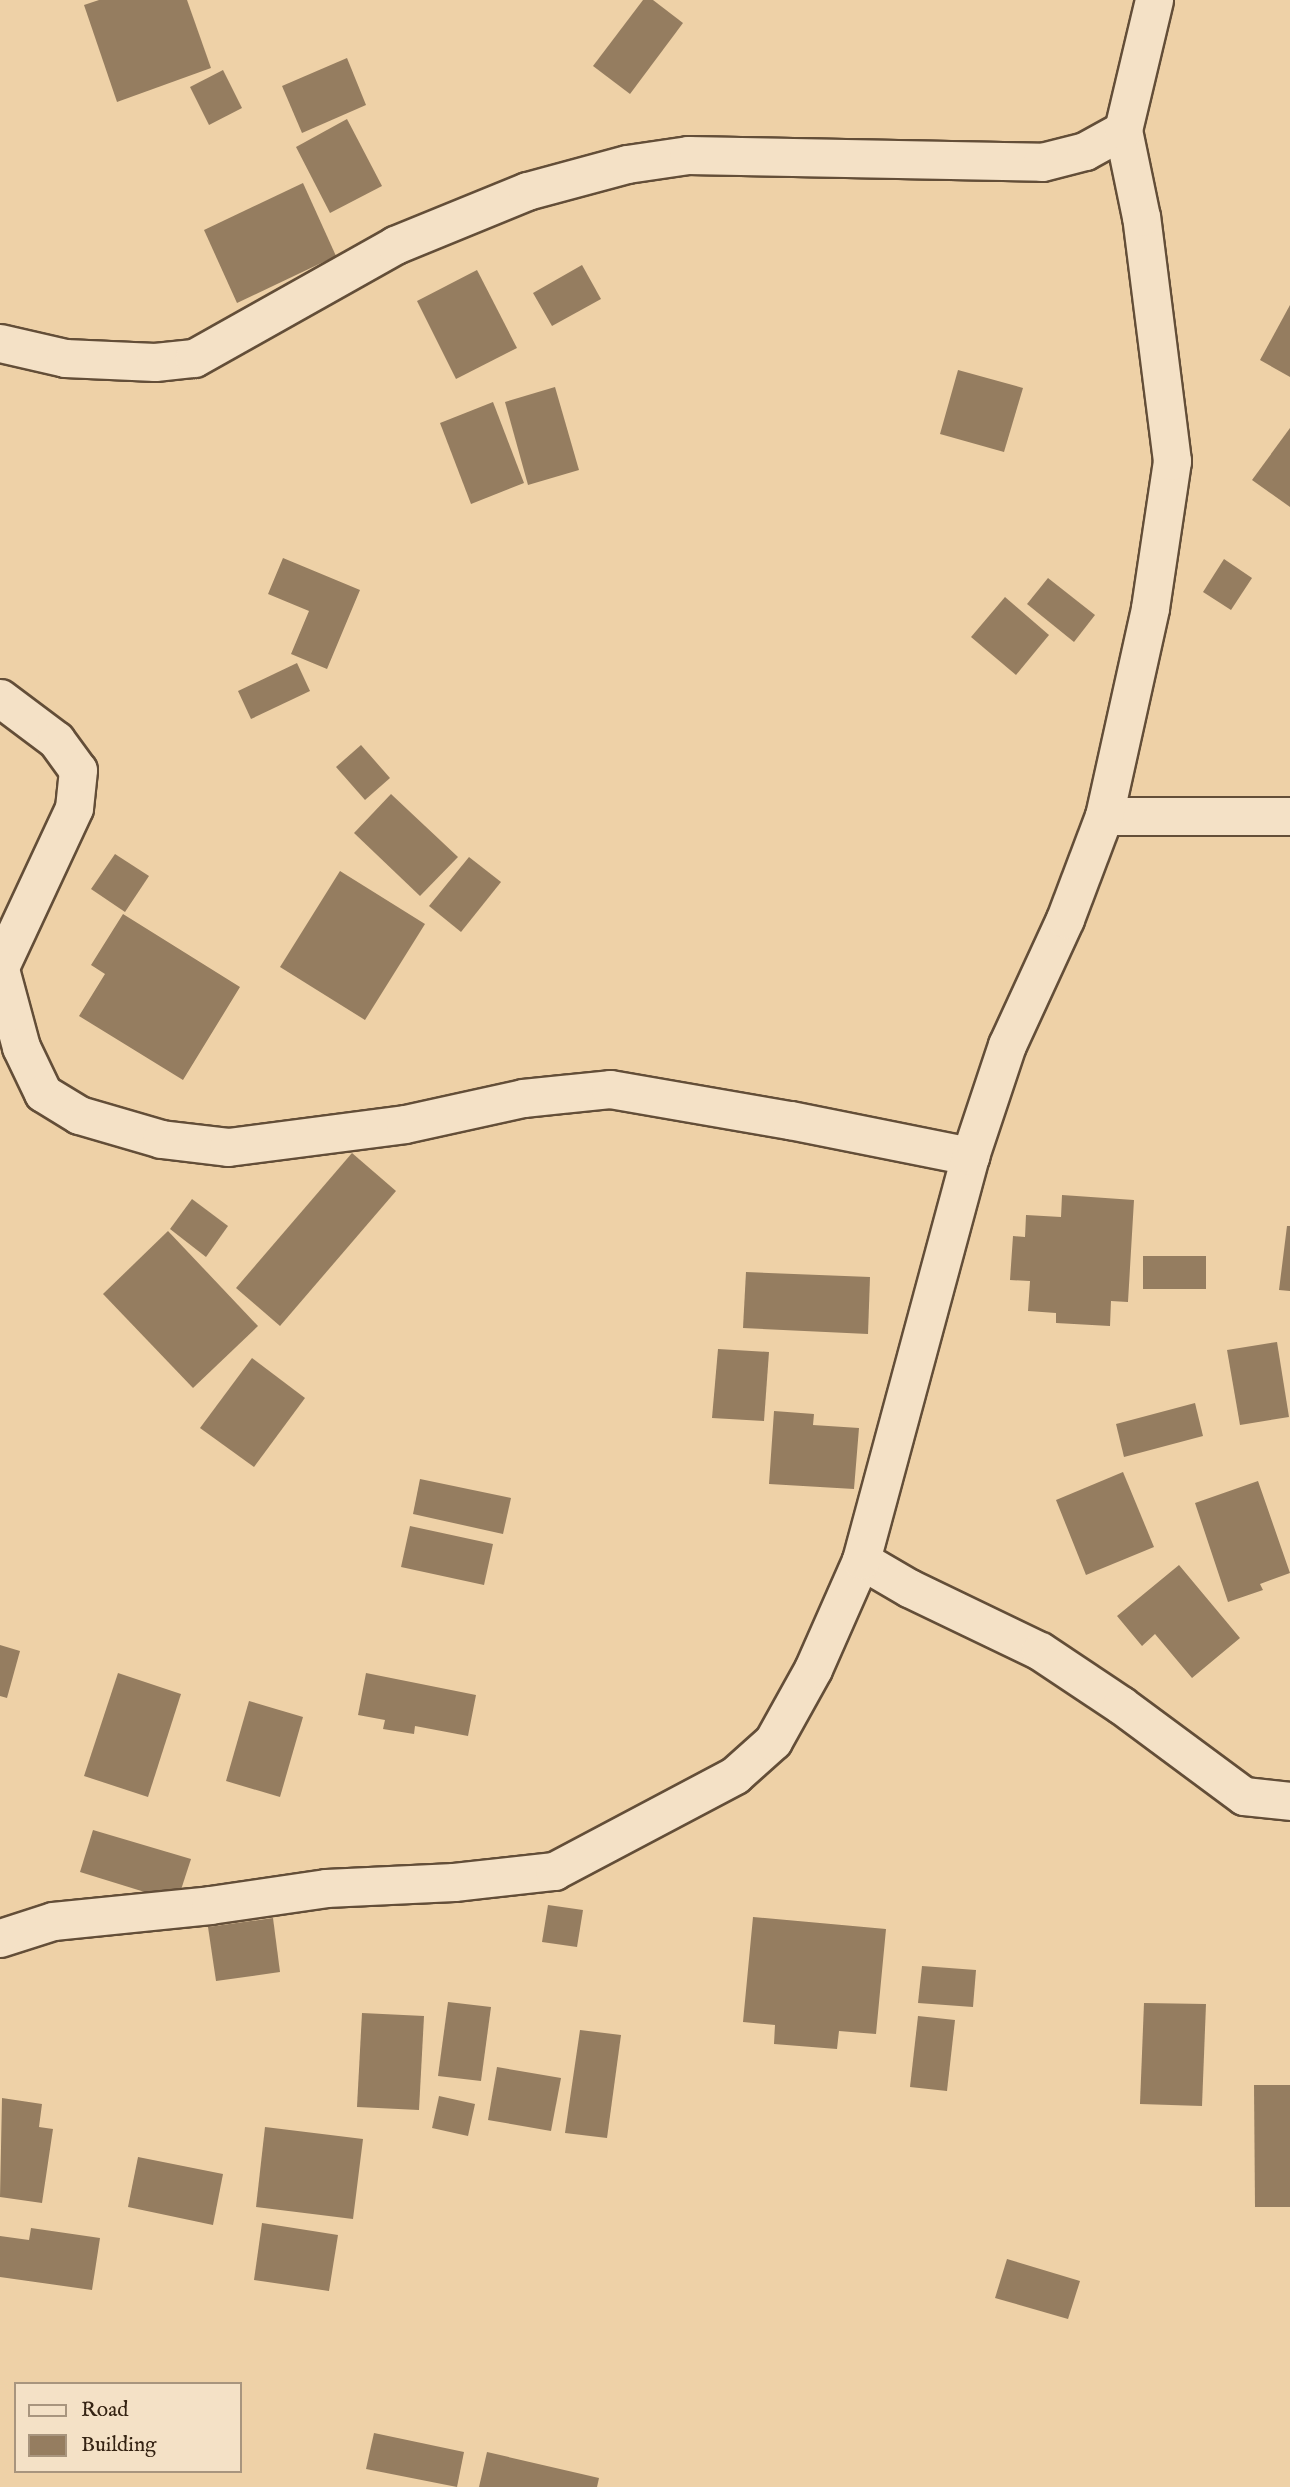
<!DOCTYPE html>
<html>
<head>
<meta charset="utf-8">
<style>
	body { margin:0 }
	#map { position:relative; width:1290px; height:2487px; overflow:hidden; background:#eed1a7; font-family:"IM FELL English",serif }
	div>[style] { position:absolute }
	.building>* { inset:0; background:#957d60 }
	.roads { filter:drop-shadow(2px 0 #634e38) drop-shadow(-2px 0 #634e38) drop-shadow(0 2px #634e38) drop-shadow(0 -2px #634e38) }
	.street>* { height:37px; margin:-18.5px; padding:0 18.5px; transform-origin:18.5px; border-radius:18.5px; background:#f4e1c6 }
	span { translate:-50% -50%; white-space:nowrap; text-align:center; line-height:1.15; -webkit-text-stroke:7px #f4e1c6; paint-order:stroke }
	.legend { position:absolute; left:14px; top:2382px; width:228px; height:91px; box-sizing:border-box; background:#f4e1c6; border:2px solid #a8957e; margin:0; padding:9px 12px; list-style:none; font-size:21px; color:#352313 }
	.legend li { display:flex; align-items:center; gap:14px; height:35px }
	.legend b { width:35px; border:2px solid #a8957e }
</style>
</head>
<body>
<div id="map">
	<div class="building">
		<div style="clip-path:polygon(99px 0,187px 0,211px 68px,117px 102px,84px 5px)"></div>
		<div style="clip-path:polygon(643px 0,653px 0,683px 23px,630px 94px,593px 66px)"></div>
		<div style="clip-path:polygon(347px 58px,366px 105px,302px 133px,282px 86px)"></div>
		<div style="clip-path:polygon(223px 70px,242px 108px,209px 125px,190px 87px)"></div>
		<div style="clip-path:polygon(347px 119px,382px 186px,330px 213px,296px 147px)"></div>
		<div style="clip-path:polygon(303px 183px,336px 256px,237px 303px,204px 230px)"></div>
		<div style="clip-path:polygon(582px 265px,601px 299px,552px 326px,533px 293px)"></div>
		<div style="clip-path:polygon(477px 270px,517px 348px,456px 379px,417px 301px)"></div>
		<div style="clip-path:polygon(1290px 305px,1290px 377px,1260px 360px)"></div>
		<div style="clip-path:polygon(958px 370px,1023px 388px,1004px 452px,940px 434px)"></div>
		<div style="clip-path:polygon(555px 387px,579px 470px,528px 485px,505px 402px)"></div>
		<div style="clip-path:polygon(493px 402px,524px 483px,471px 504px,440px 423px)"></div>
		<div style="clip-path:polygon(1290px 428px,1290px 507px,1252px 480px)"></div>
		<div style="clip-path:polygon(283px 558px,360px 590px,327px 669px,291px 654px,309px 611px,268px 594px)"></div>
		<div style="clip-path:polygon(1224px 559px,1252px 578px,1231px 610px,1203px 592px)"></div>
		<div style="clip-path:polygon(1048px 578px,1095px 615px,1074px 642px,1027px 604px)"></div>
		<div style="clip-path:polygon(1005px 597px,1049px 635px,1016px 675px,971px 637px)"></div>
		<div style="clip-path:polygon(297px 663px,310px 691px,251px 719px,238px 691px)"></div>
		<div style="clip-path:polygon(361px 745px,390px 778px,365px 800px,336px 767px)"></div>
		<div style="clip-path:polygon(391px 794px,458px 857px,420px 896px,354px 833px)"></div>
		<div style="clip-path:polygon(115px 854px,149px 876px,125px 912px,91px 889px)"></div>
		<div style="clip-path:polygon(469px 857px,501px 882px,461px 932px,429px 906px)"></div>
		<div style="clip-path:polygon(340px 871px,425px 924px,365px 1020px,280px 967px)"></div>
		<div style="clip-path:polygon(123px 914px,240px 987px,183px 1080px,79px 1016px,105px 974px,91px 965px)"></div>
		<div style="clip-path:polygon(352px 1153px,396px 1191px,280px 1326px,236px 1288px)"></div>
		<div style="clip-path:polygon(1062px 1195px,1134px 1200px,1128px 1302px,1111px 1301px,1110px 1326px,1056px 1323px,1056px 1313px,1028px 1311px,1030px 1281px,1010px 1280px,1013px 1236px,1025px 1237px,1026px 1215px,1061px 1217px)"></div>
		<div style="clip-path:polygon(192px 1199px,228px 1226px,206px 1257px,170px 1229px)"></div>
		<div style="clip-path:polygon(1287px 1226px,1290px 1226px,1290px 1291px,1279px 1290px)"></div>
		<div style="clip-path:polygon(168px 1231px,258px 1326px,193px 1388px,103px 1294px)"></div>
		<div style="clip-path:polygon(1143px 1256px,1206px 1256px,1206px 1289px,1143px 1289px)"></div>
		<div style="clip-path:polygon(746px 1272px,870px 1277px,868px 1334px,743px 1328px)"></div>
		<div style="clip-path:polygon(1277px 1342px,1289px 1417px,1240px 1425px,1227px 1350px)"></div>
		<div style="clip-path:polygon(718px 1349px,769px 1352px,764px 1421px,712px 1418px)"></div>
		<div style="clip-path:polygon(252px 1358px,305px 1398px,254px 1467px,200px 1428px)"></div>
		<div style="clip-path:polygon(1195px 1403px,1203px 1436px,1124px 1457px,1116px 1424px)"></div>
		<div style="clip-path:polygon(774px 1411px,814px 1414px,813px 1425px,859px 1428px,854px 1489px,769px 1484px)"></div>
		<div style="clip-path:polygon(1123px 1472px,1154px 1547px,1086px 1575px,1056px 1500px)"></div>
		<div style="clip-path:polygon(420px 1479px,511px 1498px,503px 1534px,413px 1514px)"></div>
		<div style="clip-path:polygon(1258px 1481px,1290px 1573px,1260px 1584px,1263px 1590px,1228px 1602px,1195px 1503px)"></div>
		<div style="clip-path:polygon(410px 1526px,493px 1544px,484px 1585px,401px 1567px)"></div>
		<div style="clip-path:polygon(1179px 1565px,1240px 1638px,1192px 1678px,1155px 1634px,1142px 1646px,1117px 1616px)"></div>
		<div style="clip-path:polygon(0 1645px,20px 1651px,7px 1698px,0 1696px)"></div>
		<div style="clip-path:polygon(118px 1673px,181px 1694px,148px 1797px,84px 1776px)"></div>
		<div style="clip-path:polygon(366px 1673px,476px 1695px,468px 1736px,415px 1726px,414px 1734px,383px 1729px,385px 1720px,358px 1715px)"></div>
		<div style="clip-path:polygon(249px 1701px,303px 1717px,280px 1797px,226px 1781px)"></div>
		<div style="clip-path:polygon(93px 1830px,191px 1859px,177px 1902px,80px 1872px)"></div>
		<div style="clip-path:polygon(548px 1905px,583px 1910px,577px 1947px,542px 1942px)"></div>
		<div style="clip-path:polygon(753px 1917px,886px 1929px,876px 2034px,839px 2031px,837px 2049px,774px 2044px,775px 2025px,743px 2022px)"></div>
		<div style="clip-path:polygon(273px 1918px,280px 1972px,216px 1981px,208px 1927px)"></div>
		<div style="clip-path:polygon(922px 1966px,976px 1970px,973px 2007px,918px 2003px)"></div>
		<div style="clip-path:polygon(448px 2002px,491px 2007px,481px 2081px,438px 2076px)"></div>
		<div style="clip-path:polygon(1144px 2003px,1206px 2004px,1202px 2106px,1140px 2104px)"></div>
		<div style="clip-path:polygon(362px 2013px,424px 2016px,419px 2110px,357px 2107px)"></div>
		<div style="clip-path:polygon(918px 2016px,955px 2020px,947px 2091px,910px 2087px)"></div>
		<div style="clip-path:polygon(580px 2030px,621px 2035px,607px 2138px,565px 2133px)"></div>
		<div style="clip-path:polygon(497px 2067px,561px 2078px,551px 2131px,488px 2120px)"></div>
		<div style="clip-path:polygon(1254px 2085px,1290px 2085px,1290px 2207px,1255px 2207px)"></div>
		<div style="clip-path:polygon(439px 2096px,475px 2104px,468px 2136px,432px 2128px)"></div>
		<div style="clip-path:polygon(2px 2098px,42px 2104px,39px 2127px,53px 2129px,42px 2203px,0 2197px)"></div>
		<div style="clip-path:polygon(265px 2127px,363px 2139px,353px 2219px,256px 2207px)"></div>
		<div style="clip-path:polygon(138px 2157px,223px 2174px,213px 2225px,128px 2207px)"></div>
		<div style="clip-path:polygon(262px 2223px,338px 2235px,329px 2291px,254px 2280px)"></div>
		<div style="clip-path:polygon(31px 2228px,100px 2238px,92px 2290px,0 2277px,0 2236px,29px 2240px)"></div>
		<div style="clip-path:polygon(1007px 2259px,1080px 2281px,1068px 2319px,995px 2298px)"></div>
		<div style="clip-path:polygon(374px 2433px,464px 2452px,457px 2487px,366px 2469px)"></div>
		<div style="clip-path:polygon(487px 2452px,599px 2478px,597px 2487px,479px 2487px)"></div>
	</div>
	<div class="roads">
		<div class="street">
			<div style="left:0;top:343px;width:67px;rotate:13deg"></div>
			<div style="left:65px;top:358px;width:90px;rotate:2.5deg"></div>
			<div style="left:155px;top:362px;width:39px;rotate:-6deg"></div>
			<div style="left:194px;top:358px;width:231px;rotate:-29.3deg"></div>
			<div style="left:395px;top:245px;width:143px;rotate:-22.2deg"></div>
			<div style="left:527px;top:191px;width:104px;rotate:-15.1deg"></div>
			<div style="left:627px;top:164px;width:62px;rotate:-8.4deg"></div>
			<div style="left:688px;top:155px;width:354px;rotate:1.1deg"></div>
			<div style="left:1042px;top:162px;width:44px;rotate:-14.3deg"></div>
			<div style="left:1085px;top:151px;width:43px;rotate:-28.9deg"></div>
			<div style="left:0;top:698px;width:70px;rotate:36.9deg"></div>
			<div style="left:56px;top:740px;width:37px;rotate:54deg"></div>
			<div style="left:78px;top:770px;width:38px;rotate:96deg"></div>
			<div style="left:74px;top:808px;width:175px;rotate:115deg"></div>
			<div style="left:1104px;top:816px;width:186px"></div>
			<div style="left:0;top:969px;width:81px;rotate:74.9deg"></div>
			<div style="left:21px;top:1047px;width:51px;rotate:64.4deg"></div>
			<div style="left:43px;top:1093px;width:42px;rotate:31.4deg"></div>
			<div style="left:79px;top:1115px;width:85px;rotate:16.3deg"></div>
			<div style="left:161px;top:1139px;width:67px;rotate:6.8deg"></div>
			<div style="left:228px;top:1147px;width:178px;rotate:-7.4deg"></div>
			<div style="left:405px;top:1124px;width:121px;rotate:-12.4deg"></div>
			<div style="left:523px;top:1098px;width:87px;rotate:-5.9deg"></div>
			<div style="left:610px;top:1089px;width:183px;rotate:9.8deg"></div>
			<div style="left:790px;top:1120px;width:184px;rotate:11.3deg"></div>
			<div style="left:861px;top:1560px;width:56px;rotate:30.3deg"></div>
			<div style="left:909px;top:1588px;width:145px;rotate:25.7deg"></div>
			<div style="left:1040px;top:1651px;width:97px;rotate:33.7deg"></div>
			<div style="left:1121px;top:1705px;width:153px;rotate:36.5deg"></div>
			<div style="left:1244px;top:1796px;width:46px;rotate:6.2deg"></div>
			<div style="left:0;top:1938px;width:56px;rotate:-17.8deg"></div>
			<div style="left:53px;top:1921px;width:158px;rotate:-5.8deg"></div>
			<div style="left:210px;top:1905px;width:117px;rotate:-8.3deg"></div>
			<div style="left:326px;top:1888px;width:128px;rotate:-2.7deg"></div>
			<div style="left:454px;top:1882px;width:101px;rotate:-6.3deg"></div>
			<div style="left:554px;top:1871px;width:205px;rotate:-27.9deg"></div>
			<div style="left:735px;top:1775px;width:51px;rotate:-41.8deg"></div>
			<div style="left:773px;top:1741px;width:82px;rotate:-60.9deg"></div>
			<div style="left:813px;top:1669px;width:119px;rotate:-66.2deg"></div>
			<div style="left:861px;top:1560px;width:418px;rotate:-74.9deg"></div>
			<div style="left:970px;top:1156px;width:117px;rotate:-71.6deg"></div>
			<div style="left:1007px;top:1045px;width:139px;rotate:-65.3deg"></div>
			<div style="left:1065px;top:919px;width:110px;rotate:-69.3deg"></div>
			<div style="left:1104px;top:816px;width:213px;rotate:-77.5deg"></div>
			<div style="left:1150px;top:608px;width:149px;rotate:-81.5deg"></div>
			<div style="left:1172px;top:461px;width:246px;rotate:-97.2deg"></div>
			<div style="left:1141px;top:217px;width:89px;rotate:-101.7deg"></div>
			<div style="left:1123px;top:130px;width:134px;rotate:-76.6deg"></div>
		</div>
	</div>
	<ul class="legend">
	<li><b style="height:9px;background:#f4e1c6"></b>Road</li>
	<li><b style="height:19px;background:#957d60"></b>Building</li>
	</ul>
</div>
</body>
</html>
